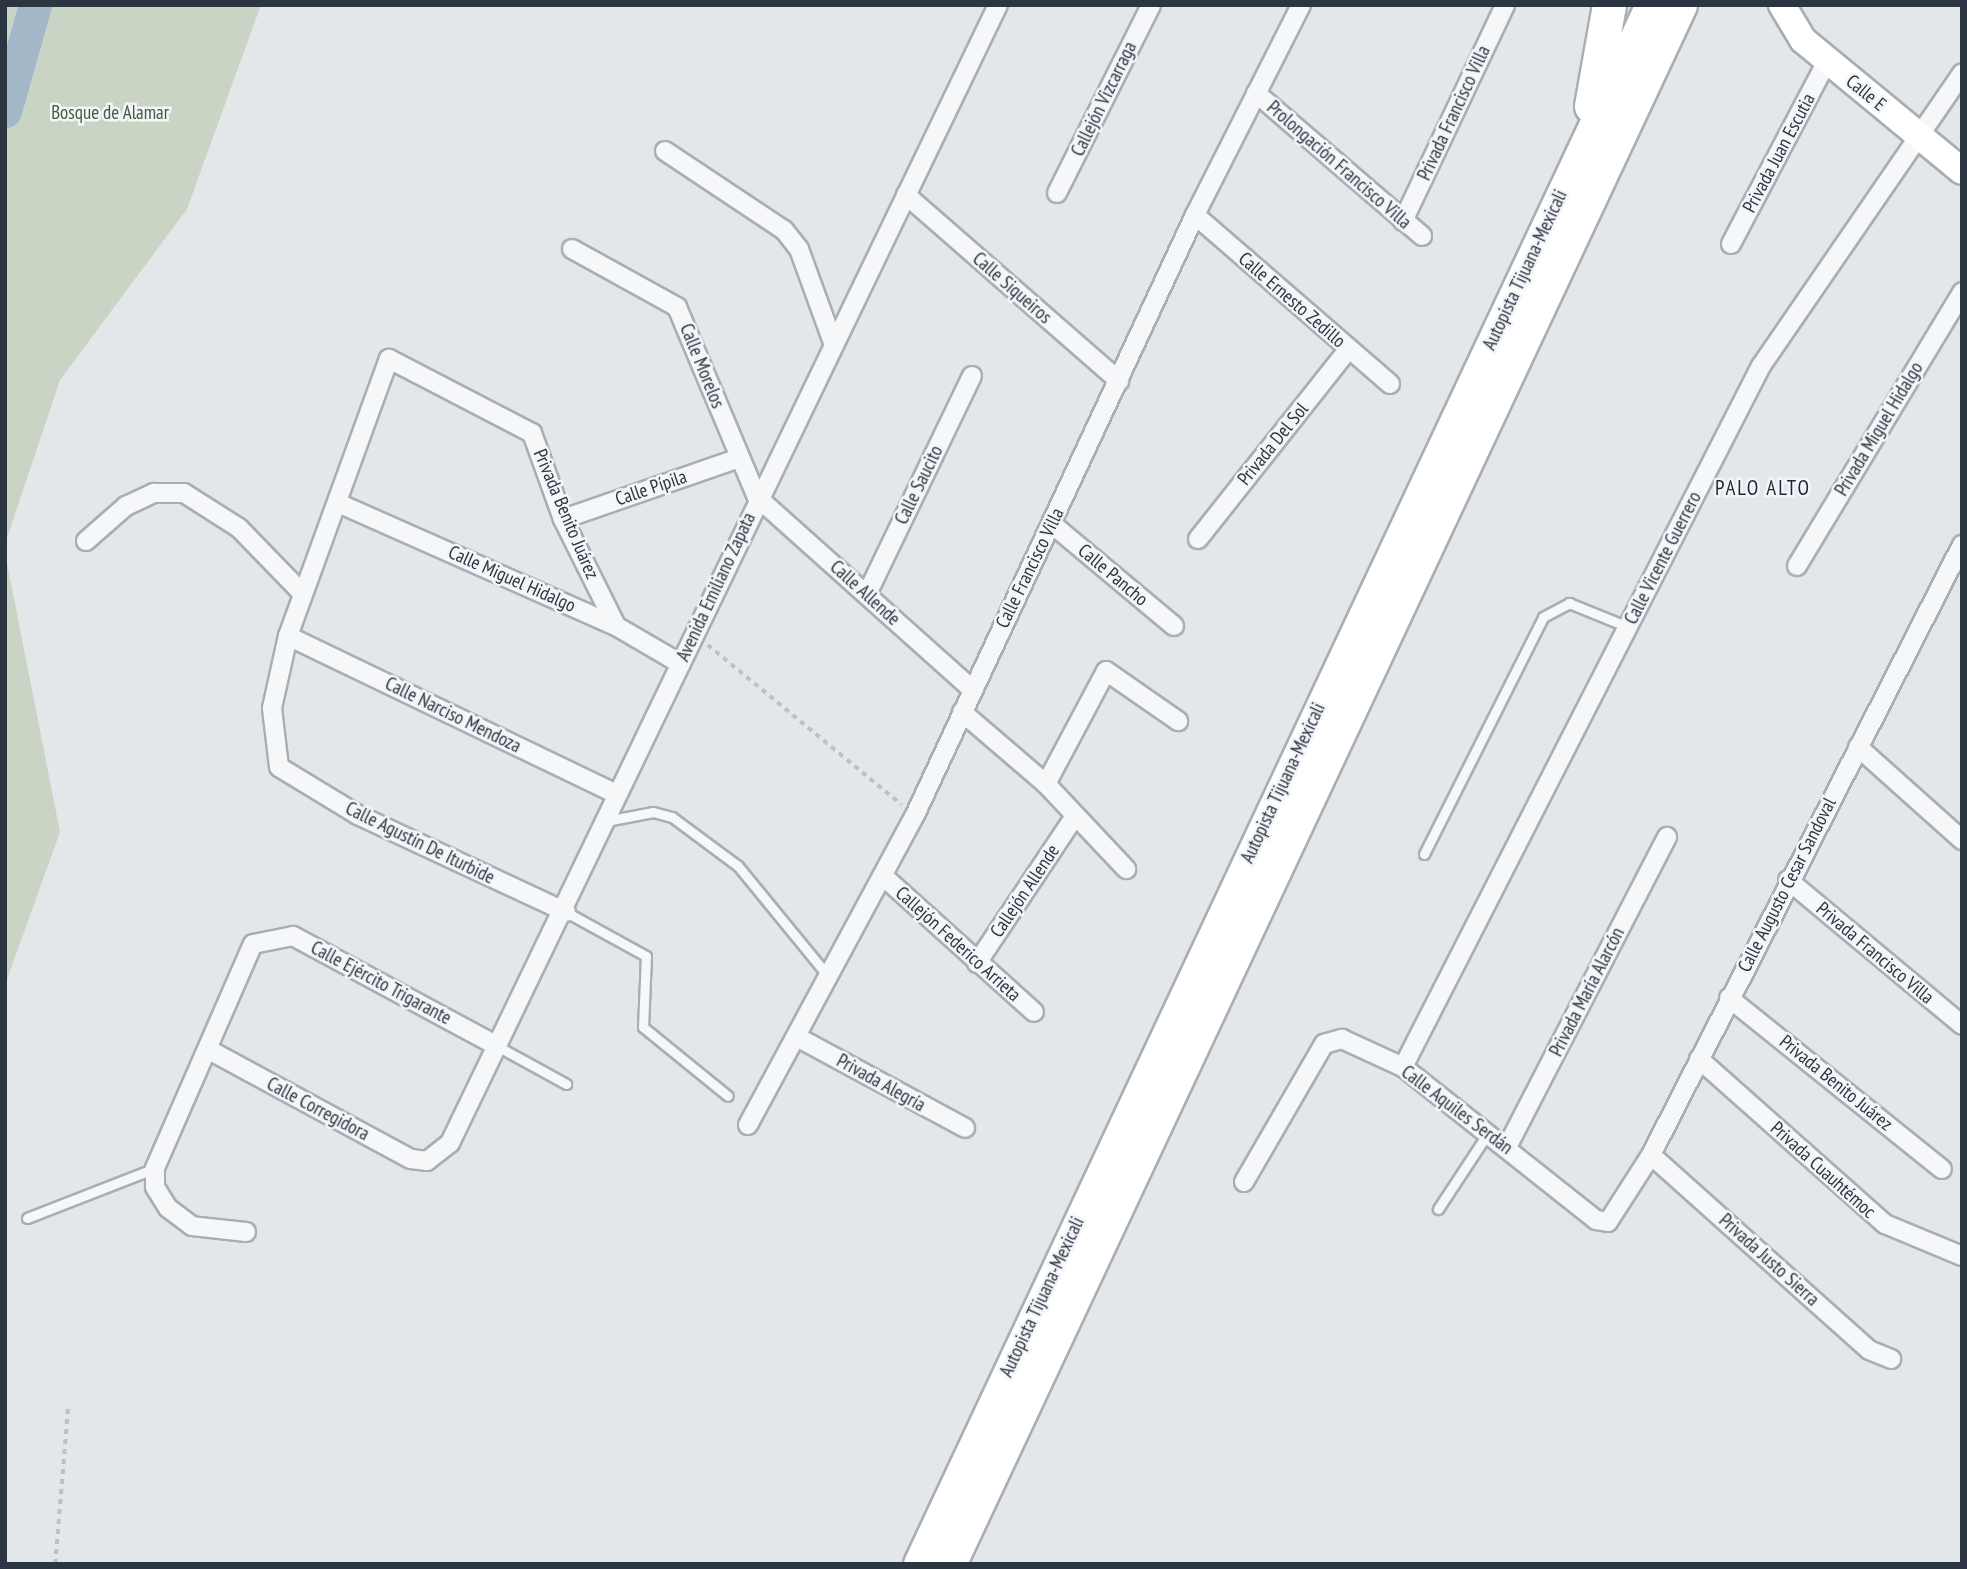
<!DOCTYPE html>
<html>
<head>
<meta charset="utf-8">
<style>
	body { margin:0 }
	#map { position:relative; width:1967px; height:1569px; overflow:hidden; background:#e4e7ea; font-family:"PT Sans Narrow",sans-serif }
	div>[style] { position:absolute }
	.green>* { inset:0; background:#cad4c5 }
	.stream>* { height:5px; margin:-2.5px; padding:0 2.5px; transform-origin:2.5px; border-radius:2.5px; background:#a2b7c7 }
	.river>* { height:33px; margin:-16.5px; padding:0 16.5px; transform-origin:16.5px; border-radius:16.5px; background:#a2b7c7 }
	.path>* { height:3.5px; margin-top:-1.75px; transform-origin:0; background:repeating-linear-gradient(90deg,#bdc1c6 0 5px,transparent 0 10px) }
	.roads { filter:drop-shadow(2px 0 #a9aeb4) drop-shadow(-2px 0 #a9aeb4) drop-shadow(0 2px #a9aeb4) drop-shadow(0 -2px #a9aeb4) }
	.service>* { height:9px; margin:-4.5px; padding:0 4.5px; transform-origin:4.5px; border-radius:4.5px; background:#f6f7f9 }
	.minor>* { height:18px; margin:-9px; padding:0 9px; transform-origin:9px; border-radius:9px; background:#f6f7f9 }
	.secondary>* { height:26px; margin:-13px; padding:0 13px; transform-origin:13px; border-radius:13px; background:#fff }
	.motorway>* { height:33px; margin:-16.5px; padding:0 16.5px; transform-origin:16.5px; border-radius:16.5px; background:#fff }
	span { translate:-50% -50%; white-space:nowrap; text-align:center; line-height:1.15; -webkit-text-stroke:5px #f3f5f8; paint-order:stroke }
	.street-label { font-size:19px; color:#2c3642 }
	.park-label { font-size:19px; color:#435c3b }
	.neighbourhood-label { font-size:21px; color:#1e2733; letter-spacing:2px }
	.frame { position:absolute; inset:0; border:7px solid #2c3642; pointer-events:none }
</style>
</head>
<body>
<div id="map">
	<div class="green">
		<div style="clip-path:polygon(5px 5px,261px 5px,187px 209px,60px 380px,5px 544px)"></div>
		<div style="clip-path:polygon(5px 553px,60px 832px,5px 985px)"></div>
	</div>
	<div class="stream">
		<div style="left:5px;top:71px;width:11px;rotate:15deg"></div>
	</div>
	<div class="river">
		<div style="left:5px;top:111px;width:110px;rotate:-74.2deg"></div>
	</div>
	<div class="path">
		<div style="left:708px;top:645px;width:251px;rotate:39.5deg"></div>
		<div style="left:55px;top:1564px;width:158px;rotate:-85.3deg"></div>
	</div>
	<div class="roads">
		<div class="service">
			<div style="left:606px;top:821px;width:48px;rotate:-10.8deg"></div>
			<div style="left:653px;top:812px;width:20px;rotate:15deg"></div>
			<div style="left:672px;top:817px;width:82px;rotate:36.6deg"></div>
			<div style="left:738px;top:866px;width:142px;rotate:50.7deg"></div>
			<div style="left:1424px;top:854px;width:265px;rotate:-63.3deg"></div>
			<div style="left:1543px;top:617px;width:30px;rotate:-28deg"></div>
			<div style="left:1569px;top:603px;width:64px;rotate:22.1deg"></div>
			<div style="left:566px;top:912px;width:91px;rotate:28.8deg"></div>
			<div style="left:646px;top:956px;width:71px;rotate:92.4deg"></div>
			<div style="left:643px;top:1027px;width:109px;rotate:39.1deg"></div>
			<div style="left:497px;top:1046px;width:79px;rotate:28.8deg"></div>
			<div style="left:1438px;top:1209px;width:91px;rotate:-56.7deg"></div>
			<div style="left:27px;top:1218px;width:137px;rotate:-21.3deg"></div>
		</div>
		<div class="minor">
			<div style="left:1256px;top:93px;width:219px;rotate:40.7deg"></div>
			<div style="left:665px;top:151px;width:143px;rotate:33.6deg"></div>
			<div style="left:784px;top:230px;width:24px;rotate:52deg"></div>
			<div style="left:799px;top:249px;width:102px;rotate:70deg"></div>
			<div style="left:1057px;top:193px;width:210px;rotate:-63.4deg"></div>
			<div style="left:906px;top:195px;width:283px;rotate:41.1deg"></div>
			<div style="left:1195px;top:215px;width:258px;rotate:40.9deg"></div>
			<div style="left:1403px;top:221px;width:239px;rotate:-64.7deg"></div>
			<div style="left:1731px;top:244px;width:207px;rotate:-62.3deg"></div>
			<div style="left:572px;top:249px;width:120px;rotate:28.9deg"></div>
			<div style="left:677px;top:307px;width:206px;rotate:67.2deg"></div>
			<div style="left:757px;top:497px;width:288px;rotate:41.8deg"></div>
			<div style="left:338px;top:503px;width:304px;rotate:23.9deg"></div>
			<div style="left:616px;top:626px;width:75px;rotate:30.3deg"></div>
			<div style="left:563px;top:519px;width:186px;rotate:-19.1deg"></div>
			<div style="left:1052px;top:524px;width:159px;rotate:39.9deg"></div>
			<div style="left:1198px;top:539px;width:241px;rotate:-51.6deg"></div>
			<div style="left:86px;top:541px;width:53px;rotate:-41.2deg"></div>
			<div style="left:126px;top:506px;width:31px;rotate:-25deg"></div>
			<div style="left:154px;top:493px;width:30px"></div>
			<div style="left:184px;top:493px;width:65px;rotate:32.5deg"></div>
			<div style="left:239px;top:528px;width:91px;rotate:45.9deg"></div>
			<div style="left:1797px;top:566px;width:320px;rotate:-58.9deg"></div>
			<div style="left:867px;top:594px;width:242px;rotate:-64.3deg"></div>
			<div style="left:288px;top:636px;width:365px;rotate:25.7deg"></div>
			<div style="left:962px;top:712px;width:111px;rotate:40.6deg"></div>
			<div style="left:1046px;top:784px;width:117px;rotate:46.7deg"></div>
			<div style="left:1858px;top:747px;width:140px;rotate:41.8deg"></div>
			<div style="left:1046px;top:784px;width:128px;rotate:-62deg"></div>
			<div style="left:1106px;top:671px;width:88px;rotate:34.8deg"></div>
			<div style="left:883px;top:876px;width:203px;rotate:42deg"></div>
			<div style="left:1788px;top:880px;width:226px;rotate:39.8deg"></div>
			<div style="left:566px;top:912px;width:230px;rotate:-155deg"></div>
			<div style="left:358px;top:815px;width:92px;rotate:-148.7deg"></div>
			<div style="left:279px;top:767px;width:59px;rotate:-96.8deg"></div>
			<div style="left:272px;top:708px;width:74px;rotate:-77.5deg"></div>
			<div style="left:288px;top:636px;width:295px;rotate:-70deg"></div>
			<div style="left:389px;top:359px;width:161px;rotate:27.4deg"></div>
			<div style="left:532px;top:433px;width:91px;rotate:70.2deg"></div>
			<div style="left:563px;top:519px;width:119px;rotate:63.6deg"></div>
			<div style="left:977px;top:963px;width:173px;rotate:-56.3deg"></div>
			<div style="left:1729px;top:998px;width:273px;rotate:38.8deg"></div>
			<div style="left:797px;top:1037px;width:191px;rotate:28.4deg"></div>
			<div style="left:211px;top:1051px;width:227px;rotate:28.4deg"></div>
			<div style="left:411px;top:1159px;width:16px;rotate:7deg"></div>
			<div style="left:427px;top:1161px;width:29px;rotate:-38deg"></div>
			<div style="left:450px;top:1143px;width:1263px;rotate:-64.29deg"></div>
			<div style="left:1699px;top:1059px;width:249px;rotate:41.6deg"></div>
			<div style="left:1885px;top:1224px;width:83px;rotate:22.6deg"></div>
			<div style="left:1403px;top:1067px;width:787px;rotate:-62.95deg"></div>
			<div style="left:1761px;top:366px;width:355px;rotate:-55.5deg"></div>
			<div style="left:748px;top:1125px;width:352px;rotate:-61.7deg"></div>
			<div style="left:915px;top:815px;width:662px;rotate:-64.98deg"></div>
			<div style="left:1195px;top:215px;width:235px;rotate:-63.2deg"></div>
			<div style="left:1507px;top:1147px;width:349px;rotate:-62.7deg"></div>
			<div style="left:1651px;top:1155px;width:292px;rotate:41.8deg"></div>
			<div style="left:1869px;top:1350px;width:24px;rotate:22deg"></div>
			<div style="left:1244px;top:1182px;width:160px;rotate:-59.9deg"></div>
			<div style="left:1324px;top:1044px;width:19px;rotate:-16deg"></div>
			<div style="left:1342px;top:1039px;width:67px;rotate:24.7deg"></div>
			<div style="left:1403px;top:1067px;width:246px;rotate:38.4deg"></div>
			<div style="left:1596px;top:1220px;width:12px;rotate:9deg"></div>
			<div style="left:1608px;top:1222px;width:80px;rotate:-57.3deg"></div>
			<div style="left:1651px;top:1155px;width:685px;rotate:-62.99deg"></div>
			<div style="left:246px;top:1232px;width:54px;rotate:-173.7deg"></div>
			<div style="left:192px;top:1226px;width:30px;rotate:-143deg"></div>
			<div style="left:168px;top:1208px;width:25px;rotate:-122deg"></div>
			<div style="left:155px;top:1187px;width:19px;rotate:-90deg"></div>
			<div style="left:155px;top:1168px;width:244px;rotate:-66.4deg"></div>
			<div style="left:253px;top:944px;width:41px;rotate:-11.3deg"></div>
			<div style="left:293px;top:936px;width:232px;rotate:28.3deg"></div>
		</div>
		<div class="secondary">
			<div style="left:1782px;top:5px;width:41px;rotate:59deg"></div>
			<div style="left:1803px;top:40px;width:206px;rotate:39.5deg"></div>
		</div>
		<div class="motorway">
			<div style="left:1591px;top:106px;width:103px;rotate:-79.9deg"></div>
			<div style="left:920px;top:1564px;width:1722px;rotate:-64.85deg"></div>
			<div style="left:949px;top:1564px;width:1722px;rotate:-64.88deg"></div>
		</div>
	</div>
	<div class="street-label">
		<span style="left:1866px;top:93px;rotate:39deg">Calle E</span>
		<span style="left:1104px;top:99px;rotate:-64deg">Callejón Vizcarraga</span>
		<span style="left:1454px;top:113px;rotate:-65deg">Privada Francisco Villa</span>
		<span style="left:1779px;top:153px;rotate:-62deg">Privada Juan Escutia</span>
		<span style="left:1339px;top:165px;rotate:41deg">Prolongación Francisco Villa</span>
		<span style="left:1525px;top:270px;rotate:-65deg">Autopista Tijuana-Mexicali</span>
		<span style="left:1012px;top:288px;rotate:41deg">Calle Siqueiros</span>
		<span style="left:1292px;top:300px;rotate:41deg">Calle Ernesto Zedillo</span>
		<span style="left:702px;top:366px;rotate:68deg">Calle Morelos</span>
		<span style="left:1879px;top:429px;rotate:-59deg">Privada Miguel Hidalgo</span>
		<span style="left:1273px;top:444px;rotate:-51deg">Privada Del Sol</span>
		<span style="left:919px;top:485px;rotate:-64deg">Calle Saucito</span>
		<span style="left:651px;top:488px;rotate:-19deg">Calle Pípila</span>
		<span style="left:566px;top:514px;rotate:67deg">Privada Benito Juárez</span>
		<span style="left:1663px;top:558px;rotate:-63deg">Calle Vicente Guerrero</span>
		<span style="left:1030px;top:568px;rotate:-64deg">Calle Francisco Villa</span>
		<span style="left:1113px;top:575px;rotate:40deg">Calle Pancho</span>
		<span style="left:512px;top:579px;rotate:24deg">Calle Miguel Hidalgo</span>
		<span style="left:716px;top:587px;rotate:-65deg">Avenida Emiliano Zapata</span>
		<span style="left:865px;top:593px;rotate:42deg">Calle Allende</span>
		<span style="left:453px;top:715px;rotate:26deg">Calle Narciso Mendoza</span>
		<span style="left:1283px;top:783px;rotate:-65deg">Autopista Tijuana-Mexicali</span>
		<span style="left:420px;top:843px;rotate:26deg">Calle Agustín De Iturbide</span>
		<span style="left:1787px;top:885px;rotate:-63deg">Calle Augusto Cesar Sandoval</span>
		<span style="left:1025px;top:891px;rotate:-56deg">Callejón Allende</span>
		<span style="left:958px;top:944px;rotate:42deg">Callejón Federico Arrieta</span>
		<span style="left:1875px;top:953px;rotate:40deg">Privada Francisco Villa</span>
		<span style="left:381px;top:983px;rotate:28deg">Calle Ejército Trigarante</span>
		<span style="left:1587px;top:992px;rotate:-63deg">Privada María Alarcón</span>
		<span style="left:881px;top:1083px;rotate:29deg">Privada Alegría</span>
		<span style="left:1836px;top:1083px;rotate:39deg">Privada Benito Juárez</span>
		<span style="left:318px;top:1109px;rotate:28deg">Calle Corregidora</span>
		<span style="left:1457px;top:1110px;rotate:37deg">Calle Aquiles Serdán</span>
		<span style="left:1823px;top:1170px;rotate:42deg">Privada Cuauhtémoc</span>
		<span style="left:1769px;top:1260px;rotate:42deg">Privada Justo Sierra</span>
		<span style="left:1042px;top:1297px;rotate:-65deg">Autopista Tijuana-Mexicali</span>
	</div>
	<div class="park-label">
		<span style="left:110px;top:113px">Bosque de Alamar</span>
	</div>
	<div class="neighbourhood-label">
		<span style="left:1763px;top:488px">PALO ALTO</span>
	</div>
	<div class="frame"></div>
</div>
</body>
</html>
